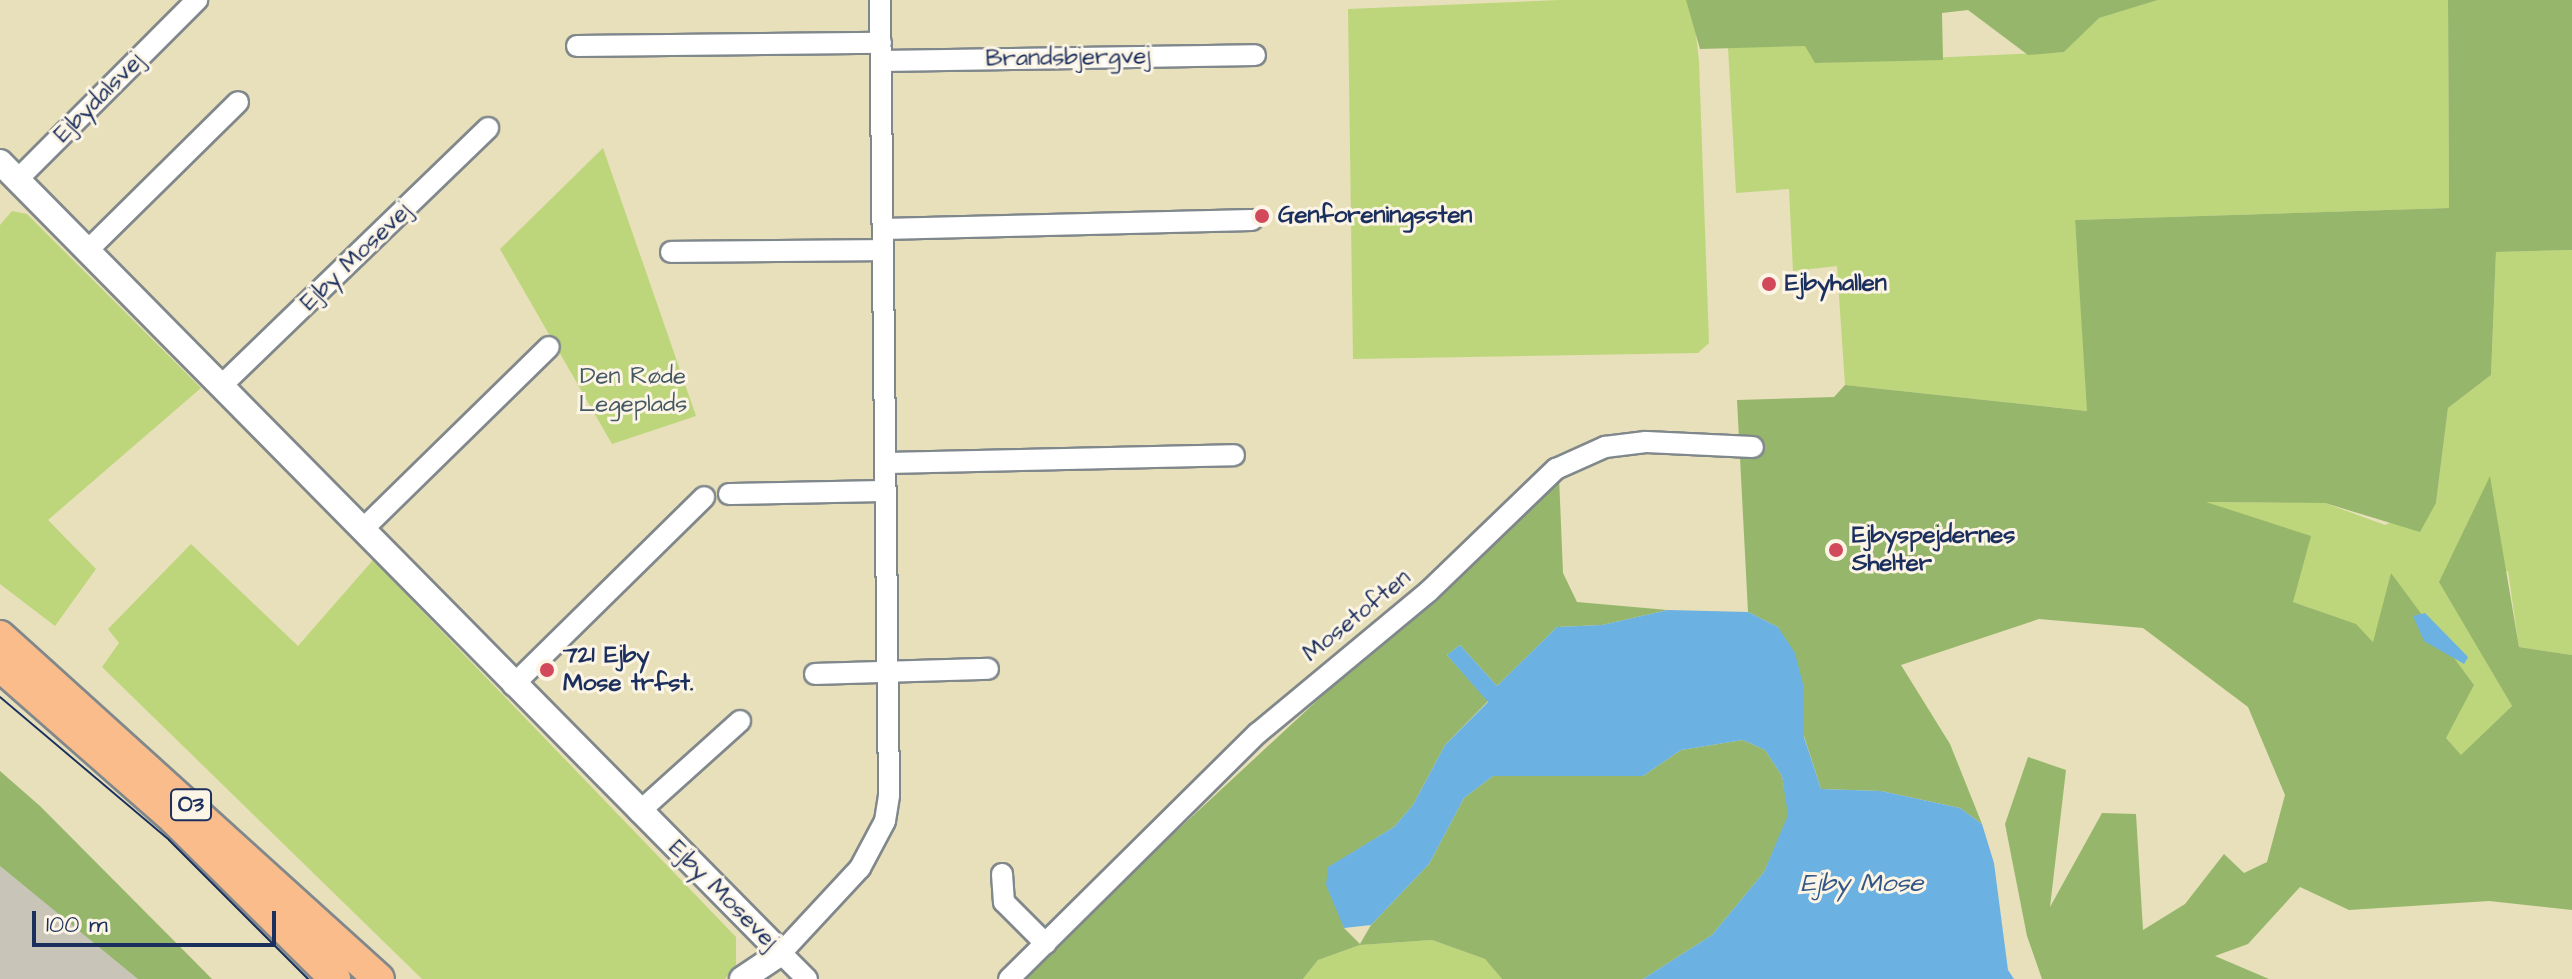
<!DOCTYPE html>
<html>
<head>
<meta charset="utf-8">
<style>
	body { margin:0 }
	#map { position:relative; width:2572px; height:979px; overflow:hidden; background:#e7e0ba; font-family:"Architects Daughter",sans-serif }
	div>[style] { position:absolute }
	.industrial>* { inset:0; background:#c8c4b8 }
	.green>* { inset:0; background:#bdd67b }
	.forest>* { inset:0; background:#96b76b }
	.water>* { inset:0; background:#6bb1e2 }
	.roads { filter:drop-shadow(2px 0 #81888c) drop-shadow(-2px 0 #81888c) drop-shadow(0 2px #81888c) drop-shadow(0 -2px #81888c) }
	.minor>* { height:20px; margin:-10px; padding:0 10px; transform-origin:10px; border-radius:10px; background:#fff }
	.tertiary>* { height:24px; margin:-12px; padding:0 12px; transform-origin:12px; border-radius:12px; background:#fff }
	.primary>* { height:30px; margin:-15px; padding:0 15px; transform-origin:15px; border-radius:15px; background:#f9bc8a }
	.tram>* { height:2px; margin:-1px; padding:0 1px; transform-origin:1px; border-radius:1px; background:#1b2f5e }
	.dots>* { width:22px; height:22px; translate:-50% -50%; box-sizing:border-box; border:4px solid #fcf5e5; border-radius:50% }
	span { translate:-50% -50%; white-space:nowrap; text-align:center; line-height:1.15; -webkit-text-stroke:6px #fcf5e5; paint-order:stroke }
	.shield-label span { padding:2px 6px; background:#fcf5e5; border:2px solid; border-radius:6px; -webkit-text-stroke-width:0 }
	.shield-label { font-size:22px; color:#1b2f5e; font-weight:700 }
	.street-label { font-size:24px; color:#1b2f5e }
	.poi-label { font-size:24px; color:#1b2f5e; font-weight:700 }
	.left { translate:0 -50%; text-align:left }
	.park-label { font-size:24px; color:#445965 }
	.water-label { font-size:26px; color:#335686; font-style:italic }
	.scale { position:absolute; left:32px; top:911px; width:244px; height:36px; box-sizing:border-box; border:4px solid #1b2f5e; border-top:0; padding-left:10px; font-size:24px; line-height:28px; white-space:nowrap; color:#1b2f5e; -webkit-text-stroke:6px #fcf5e5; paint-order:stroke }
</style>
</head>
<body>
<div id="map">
	<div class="industrial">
		<div style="clip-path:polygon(0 866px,136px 976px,138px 979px,0 979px)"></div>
	</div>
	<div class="green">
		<div style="clip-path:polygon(1559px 0,1692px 0,1699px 61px,1709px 343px,1698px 353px,1353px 359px,1348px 9px)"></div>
		<div style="clip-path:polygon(2158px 0,2448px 0,2449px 208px,2075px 220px,2088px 411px,1845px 385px,1837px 266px,1793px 271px,1789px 189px,1736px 193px,1728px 47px,1806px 46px,1816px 63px,2064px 52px,2098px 18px)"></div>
		<div style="clip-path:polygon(603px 148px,696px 416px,612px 444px,500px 249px)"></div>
		<div style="clip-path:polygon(12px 211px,27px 214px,201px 388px,48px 520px,96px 569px,55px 626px,0 584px,0 225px)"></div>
		<div style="clip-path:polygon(2572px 250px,2572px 655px,2519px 647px,2508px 571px,2440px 582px,2512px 706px,2461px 756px,2446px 738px,2391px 574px,2374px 643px,2355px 624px,2293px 602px,2202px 502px,2325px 503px,2385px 525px,2436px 503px,2448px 408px,2491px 375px,2496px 252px)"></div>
		<div style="clip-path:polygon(191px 544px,298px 646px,373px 560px,736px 937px,736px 967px,725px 979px,422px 979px,102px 667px,119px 643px,108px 629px)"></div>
		<div style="clip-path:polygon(1432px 940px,1485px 959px,1502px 979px,1303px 979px,1318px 960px,1360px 945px)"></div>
	</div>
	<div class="forest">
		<div style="clip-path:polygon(1686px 0,2158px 0,2099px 18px,2064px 52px,2028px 55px,1968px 10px,1942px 13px,1943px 60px,1815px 63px,1805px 46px,1700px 49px)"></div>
		<div style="clip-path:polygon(2448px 0,2572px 0,2572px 250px,2496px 252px,2491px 375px,2448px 408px,2436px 503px,2420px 532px,2325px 503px,2206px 502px,2311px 536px,2293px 602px,2356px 624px,2373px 642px,2391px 573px,2474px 685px,2446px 738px,2461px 755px,2512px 706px,2439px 582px,2490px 476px,2519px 647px,2572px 655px,2572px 910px,2489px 901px,2349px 910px,2300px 887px,2248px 944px,2215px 956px,2269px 979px,2042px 979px,2027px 936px,2005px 824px,2028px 757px,2066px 770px,2050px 907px,2102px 813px,2136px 814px,2143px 930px,2185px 904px,2224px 854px,2244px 873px,2267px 862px,2285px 795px,2248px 707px,2143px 628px,2039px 619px,1901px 665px,1950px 744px,1982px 824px,1960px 808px,1881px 791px,1821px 789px,1804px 736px,1804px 688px,1778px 627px,1748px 612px,1737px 400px,1834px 397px,1845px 385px,2087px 411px,2075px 220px,2449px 208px)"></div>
		<div style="clip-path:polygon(1559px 476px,1563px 573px,1577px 602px,1668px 610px,1602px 625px,1557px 627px,1497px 686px,1460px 645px,1447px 655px,1488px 701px,1445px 745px,1413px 805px,1394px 827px,1329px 867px,1344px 928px,1360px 944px,1371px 925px,1429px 864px,1464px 798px,1493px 776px,1643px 776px,1681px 750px,1743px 740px,1765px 750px,1782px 776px,1789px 815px,1764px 872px,1712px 935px,1643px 979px,1502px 979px,1485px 959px,1432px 940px,1360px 945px,1318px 960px,1303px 979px,1017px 979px)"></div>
		<div style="clip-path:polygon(0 771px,40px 806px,212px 979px,138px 979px,0 866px)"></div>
	</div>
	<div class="water">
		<div style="clip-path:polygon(1668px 610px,1748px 612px,1778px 627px,1795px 653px,1804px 688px,1804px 737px,1821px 789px,1881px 791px,1960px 808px,1982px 824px,1994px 863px,2008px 970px,2014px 979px,1643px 979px,1712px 935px,1764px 872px,1788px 815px,1782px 776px,1765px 750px,1743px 740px,1681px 750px,1643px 776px,1493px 776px,1464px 798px,1429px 864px,1371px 925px,1344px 928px,1326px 885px,1328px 867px,1394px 827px,1413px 805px,1445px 745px,1488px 702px,1447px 655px,1460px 645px,1497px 686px,1557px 627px,1602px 625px)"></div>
		<div style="clip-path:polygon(2425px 613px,2468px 657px,2464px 664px,2424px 641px,2413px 616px)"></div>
	</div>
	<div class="roads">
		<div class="minor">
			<div style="left:577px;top:46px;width:304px;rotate:-0.6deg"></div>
			<div style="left:881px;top:61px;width:374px;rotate:-0.9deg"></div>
			<div style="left:17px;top:180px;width:255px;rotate:-45deg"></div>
			<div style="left:883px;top:229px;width:369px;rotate:-1.4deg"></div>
			<div style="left:87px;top:251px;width:212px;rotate:-44.6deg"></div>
			<div style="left:671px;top:252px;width:212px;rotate:-0.5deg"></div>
			<div style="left:222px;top:385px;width:370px;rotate:-44deg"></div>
			<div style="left:886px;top:463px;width:348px;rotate:-1.3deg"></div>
			<div style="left:729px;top:494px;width:157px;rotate:-1.1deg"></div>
			<div style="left:363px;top:529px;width:260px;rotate:-44.4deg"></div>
			<div style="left:815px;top:674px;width:173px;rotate:-1.7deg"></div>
			<div style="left:513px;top:685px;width:268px;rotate:-44.5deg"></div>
			<div style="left:639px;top:812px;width:136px;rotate:-42deg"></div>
			<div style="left:1002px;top:874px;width:28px;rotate:86deg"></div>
			<div style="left:1004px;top:902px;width:59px;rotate:45deg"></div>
			<div style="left:807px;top:979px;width:37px;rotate:-135deg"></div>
			<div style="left:781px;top:953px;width:116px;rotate:-47.1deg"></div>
			<div style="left:860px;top:868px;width:53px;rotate:-62deg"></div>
			<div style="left:885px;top:821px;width:26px;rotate:-81deg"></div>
			<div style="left:889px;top:795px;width:795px;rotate:-90.65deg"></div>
			<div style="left:1009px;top:979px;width:350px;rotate:-44.7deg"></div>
			<div style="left:1258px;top:733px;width:221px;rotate:-39.7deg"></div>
			<div style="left:1428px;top:592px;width:178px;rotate:-43.9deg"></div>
			<div style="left:1556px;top:469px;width:54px;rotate:-24.2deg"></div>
			<div style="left:1605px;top:447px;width:41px;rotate:-7deg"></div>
			<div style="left:1646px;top:442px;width:107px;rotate:2.7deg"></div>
		</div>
		<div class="tertiary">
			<div style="left:0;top:162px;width:1112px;rotate:45.36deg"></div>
			<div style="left:742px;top:979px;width:47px;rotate:-33.7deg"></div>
		</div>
		<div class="primary">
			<div style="left:0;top:636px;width:511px;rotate:42.15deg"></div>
			<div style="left:0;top:666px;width:232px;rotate:41.3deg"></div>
			<div style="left:174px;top:819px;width:227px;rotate:44.8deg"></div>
		</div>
	</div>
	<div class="tram">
		<div style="left:0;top:697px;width:221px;rotate:40.2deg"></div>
		<div style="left:169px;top:840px;width:197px;rotate:45deg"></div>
	</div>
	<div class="dots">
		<div style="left:1262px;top:216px;background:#d1495b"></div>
		<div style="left:1769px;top:284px;background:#d1495b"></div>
		<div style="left:1836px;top:550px;background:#d1495b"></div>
		<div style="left:547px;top:670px;background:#d1495b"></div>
	</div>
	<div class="shield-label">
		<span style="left:191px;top:805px">O3</span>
	</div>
	<div class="street-label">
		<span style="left:1068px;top:58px;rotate:-1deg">Brandsbjergvej</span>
		<span style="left:99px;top:98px;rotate:-45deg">Ejbydalsvej</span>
		<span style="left:356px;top:257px;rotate:-44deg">Ejby Mosevej</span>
		<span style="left:1357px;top:616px;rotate:-39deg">Mosetoften</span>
		<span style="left:723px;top:895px;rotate:45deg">Ejby Mosevej</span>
	</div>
	<div class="poi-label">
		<span class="left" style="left:1278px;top:216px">Genforeningssten</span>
		<span class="left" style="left:1785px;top:284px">Ejbyhallen</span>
		<span class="left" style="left:1852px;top:550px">Ejbyspejdernes<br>Shelter</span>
		<span class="left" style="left:563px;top:670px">721 Ejby<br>Mose trfst.</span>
	</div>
	<div class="park-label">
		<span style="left:633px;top:391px">Den Røde<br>Legeplads</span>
	</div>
	<div class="water-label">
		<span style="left:1862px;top:884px">Ejby Mose</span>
	</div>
	<div class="scale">100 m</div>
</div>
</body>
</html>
